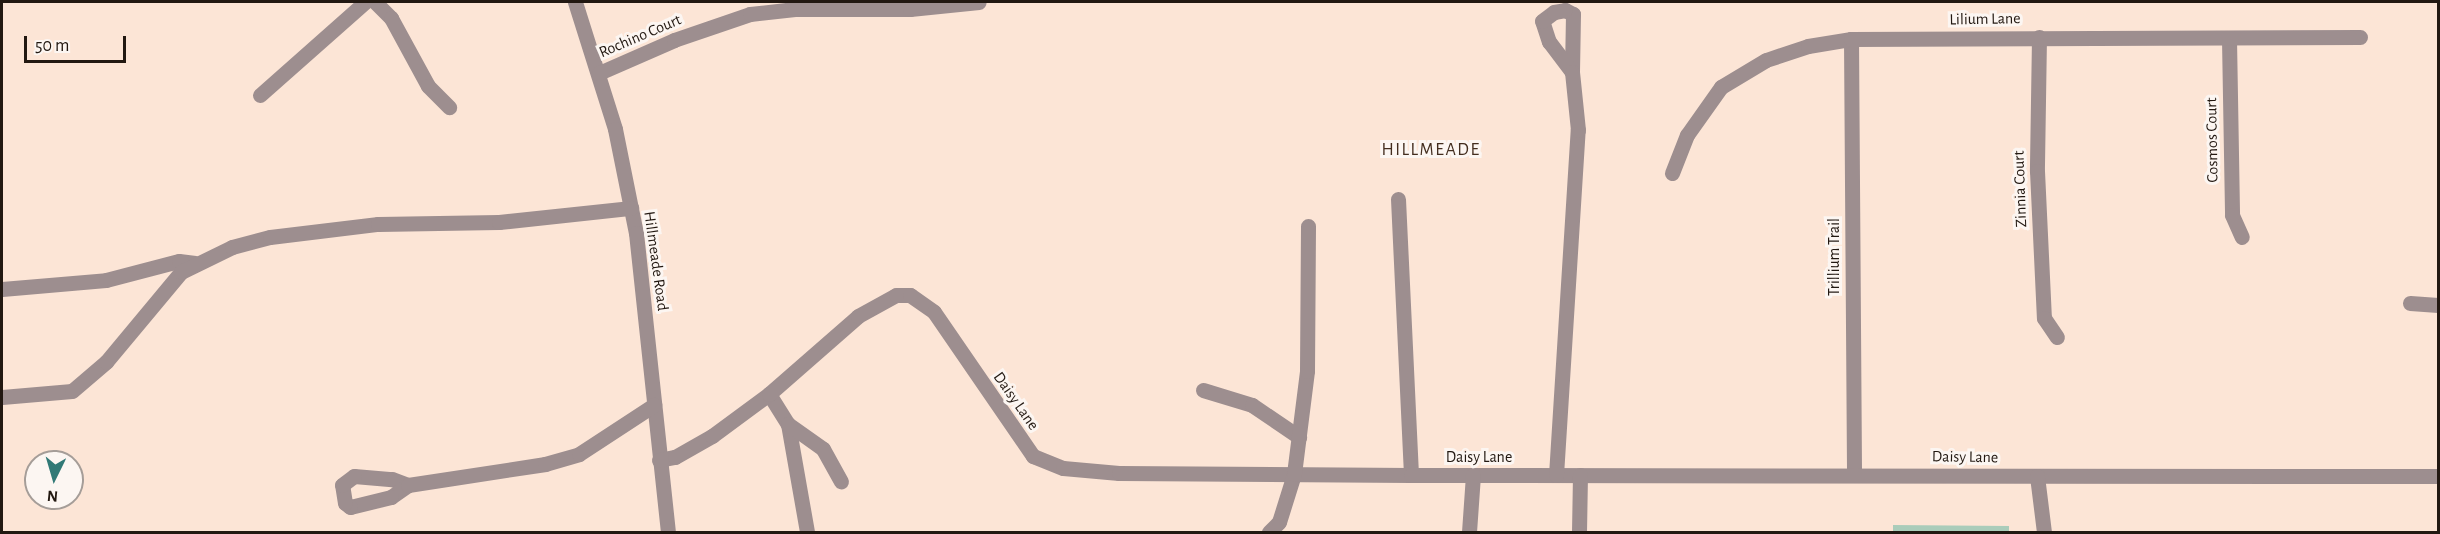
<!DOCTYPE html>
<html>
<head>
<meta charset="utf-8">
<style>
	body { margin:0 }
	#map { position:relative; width:2440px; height:534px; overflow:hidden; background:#fce5d6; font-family:"Alegreya Sans",sans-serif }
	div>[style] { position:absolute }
	.green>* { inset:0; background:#aaccba }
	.minor>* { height:15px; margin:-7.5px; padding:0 7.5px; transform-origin:7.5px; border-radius:7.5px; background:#9d8e8f }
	span { translate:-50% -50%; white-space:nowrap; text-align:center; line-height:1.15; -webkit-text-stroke:6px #fcf6f2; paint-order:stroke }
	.street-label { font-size:16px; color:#221811 }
	.neighbourhood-label { font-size:18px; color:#432d1e; letter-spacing:1.5px }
	.frame { position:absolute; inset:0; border:3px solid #221811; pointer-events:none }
	.north { position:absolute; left:24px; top:450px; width:60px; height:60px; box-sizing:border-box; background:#fcf6f2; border:2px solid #a59d98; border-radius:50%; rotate:185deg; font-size:16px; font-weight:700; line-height:24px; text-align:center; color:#221811 }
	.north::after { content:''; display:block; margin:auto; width:21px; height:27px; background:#317976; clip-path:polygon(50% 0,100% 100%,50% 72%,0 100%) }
	.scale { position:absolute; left:24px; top:36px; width:102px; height:27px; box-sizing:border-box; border:3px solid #221811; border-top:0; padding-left:8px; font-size:18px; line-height:21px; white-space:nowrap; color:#221811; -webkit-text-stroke:4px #fcf6f2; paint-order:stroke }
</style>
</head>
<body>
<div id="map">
	<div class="green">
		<div style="clip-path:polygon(1893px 525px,2009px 526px,2009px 532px,1893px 532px)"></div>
	</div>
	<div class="minor">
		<div style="left:375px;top:2px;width:23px;rotate:45deg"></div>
		<div style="left:391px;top:18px;width:77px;rotate:61.4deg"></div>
		<div style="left:428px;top:86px;width:30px;rotate:45deg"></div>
		<div style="left:575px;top:2px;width:133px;rotate:72.5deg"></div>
		<div style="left:615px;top:129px;width:106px;rotate:78.6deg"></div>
		<div style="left:636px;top:233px;width:301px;rotate:83.9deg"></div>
		<div style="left:1565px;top:10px;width:9px;rotate:27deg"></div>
		<div style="left:1573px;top:14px;width:58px;rotate:91deg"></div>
		<div style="left:1572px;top:72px;width:38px;rotate:-127deg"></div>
		<div style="left:1549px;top:42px;width:22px;rotate:-108deg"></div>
		<div style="left:1542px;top:21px;width:15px;rotate:-37deg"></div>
		<div style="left:1554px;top:12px;width:11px;rotate:-10deg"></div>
		<div style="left:2039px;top:37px;width:134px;rotate:90.9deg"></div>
		<div style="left:2037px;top:171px;width:147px;rotate:87.3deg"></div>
		<div style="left:2044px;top:318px;width:23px;rotate:56deg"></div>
		<div style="left:1851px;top:39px;width:435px;rotate:89.6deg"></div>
		<div style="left:2229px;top:39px;width:176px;rotate:89deg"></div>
		<div style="left:2232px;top:215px;width:24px;rotate:66deg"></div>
		<div style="left:599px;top:73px;width:82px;rotate:-23.7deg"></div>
		<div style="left:674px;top:40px;width:80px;rotate:-18.9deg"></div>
		<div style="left:750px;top:14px;width:45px;rotate:-6.3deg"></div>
		<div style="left:795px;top:9px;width:115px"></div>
		<div style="left:910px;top:9px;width:69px;rotate:-5.8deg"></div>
		<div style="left:260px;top:95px;width:140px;rotate:-41.5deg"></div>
		<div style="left:1672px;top:173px;width:41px;rotate:-68.5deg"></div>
		<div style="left:1687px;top:135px;width:59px;rotate:-54.7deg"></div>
		<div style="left:1721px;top:87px;width:52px;rotate:-31deg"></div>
		<div style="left:1766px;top:60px;width:44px;rotate:-18.4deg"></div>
		<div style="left:1808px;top:46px;width:44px;rotate:-9.2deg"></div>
		<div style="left:1851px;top:39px;width:509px;rotate:-0.23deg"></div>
		<div style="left:1398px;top:199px;width:276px;rotate:87.3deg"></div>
		<div style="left:2px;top:289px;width:104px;rotate:-4.9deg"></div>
		<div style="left:106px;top:280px;width:75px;rotate:-14.6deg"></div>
		<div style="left:179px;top:261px;width:16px;rotate:7deg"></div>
		<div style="left:2410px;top:303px;width:28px;rotate:4deg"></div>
		<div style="left:1203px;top:390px;width:51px;rotate:17deg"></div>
		<div style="left:1252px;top:405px;width:57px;rotate:34.2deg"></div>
		<div style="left:769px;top:394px;width:36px;rotate:58deg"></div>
		<div style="left:788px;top:424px;width:110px;rotate:80deg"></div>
		<div style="left:2px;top:397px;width:70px;rotate:-4.9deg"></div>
		<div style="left:72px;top:391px;width:45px;rotate:-40.5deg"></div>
		<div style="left:106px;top:362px;width:117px;rotate:-50.2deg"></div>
		<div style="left:181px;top:272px;width:57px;rotate:-26.1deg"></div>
		<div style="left:232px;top:247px;width:39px;rotate:-15deg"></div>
		<div style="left:270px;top:237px;width:109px;rotate:-6.9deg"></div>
		<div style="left:378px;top:224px;width:121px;rotate:-0.9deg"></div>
		<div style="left:499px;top:222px;width:133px;rotate:-6.1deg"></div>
		<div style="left:788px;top:424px;width:43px;rotate:35.5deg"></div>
		<div style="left:823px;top:449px;width:37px;rotate:61deg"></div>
		<div style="left:659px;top:460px;width:16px;rotate:-11deg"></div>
		<div style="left:675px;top:457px;width:43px;rotate:-29.6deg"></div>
		<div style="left:712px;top:436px;width:71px;rotate:-36.4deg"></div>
		<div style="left:769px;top:394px;width:118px;rotate:-41.2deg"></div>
		<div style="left:858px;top:316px;width:43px;rotate:-28.9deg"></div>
		<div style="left:896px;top:295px;width:14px"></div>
		<div style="left:910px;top:295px;width:29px;rotate:35deg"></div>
		<div style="left:934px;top:312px;width:175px;rotate:55.5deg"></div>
		<div style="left:1033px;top:456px;width:32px;rotate:22deg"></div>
		<div style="left:1063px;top:468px;width:56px;rotate:5.1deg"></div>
		<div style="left:1119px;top:473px;width:292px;rotate:0.4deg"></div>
		<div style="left:1411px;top:475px;width:1027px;rotate:0.06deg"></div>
		<div style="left:1556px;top:475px;width:346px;rotate:-86.4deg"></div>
		<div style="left:1578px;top:130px;width:58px;rotate:-95.9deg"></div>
		<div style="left:354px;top:476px;width:38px;rotate:5deg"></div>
		<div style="left:392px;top:479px;width:17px;rotate:21deg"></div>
		<div style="left:408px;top:485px;width:21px;rotate:145deg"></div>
		<div style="left:391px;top:497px;width:42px;rotate:166.3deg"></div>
		<div style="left:350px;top:507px;width:6px;rotate:-141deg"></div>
		<div style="left:345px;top:503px;width:18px;rotate:-99deg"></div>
		<div style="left:342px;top:485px;width:15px;rotate:-37deg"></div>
		<div style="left:2037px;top:476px;width:56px;rotate:82.9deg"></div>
		<div style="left:408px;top:485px;width:139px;rotate:-8.7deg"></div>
		<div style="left:545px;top:464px;width:35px;rotate:-16deg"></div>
		<div style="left:579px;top:454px;width:90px;rotate:-33.2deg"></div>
		<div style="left:1269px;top:532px;width:14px;rotate:-45deg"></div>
		<div style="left:1279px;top:522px;width:50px;rotate:-72.6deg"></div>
		<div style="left:1294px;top:474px;width:104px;rotate:-82.8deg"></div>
		<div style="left:1307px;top:371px;width:145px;rotate:-89.6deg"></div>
		<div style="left:1469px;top:532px;width:57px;rotate:-86deg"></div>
		<div style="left:1579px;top:532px;width:57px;rotate:-89deg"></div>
	</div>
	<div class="street-label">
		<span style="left:1985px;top:19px;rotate:-1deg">Lilium Lane</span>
		<span style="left:640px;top:36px;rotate:-23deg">Rochino Court</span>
		<span style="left:2212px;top:140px;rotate:-91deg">Cosmos Court</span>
		<span style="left:2020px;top:189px;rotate:-92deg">Zinnia Court</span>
		<span style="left:1834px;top:257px;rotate:-90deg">Trillium Trail</span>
		<span style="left:656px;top:261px;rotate:82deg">Hillmeade Road</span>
		<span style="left:1016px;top:401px;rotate:55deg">Daisy Lane</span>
		<span style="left:1479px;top:457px">Daisy Lane</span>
		<span style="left:1965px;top:457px;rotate:1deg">Daisy Lane</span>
	</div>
	<div class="neighbourhood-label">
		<span style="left:1431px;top:150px">HILLMEADE</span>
	</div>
	<div class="frame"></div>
	<div class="north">N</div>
	<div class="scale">50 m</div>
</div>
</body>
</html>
